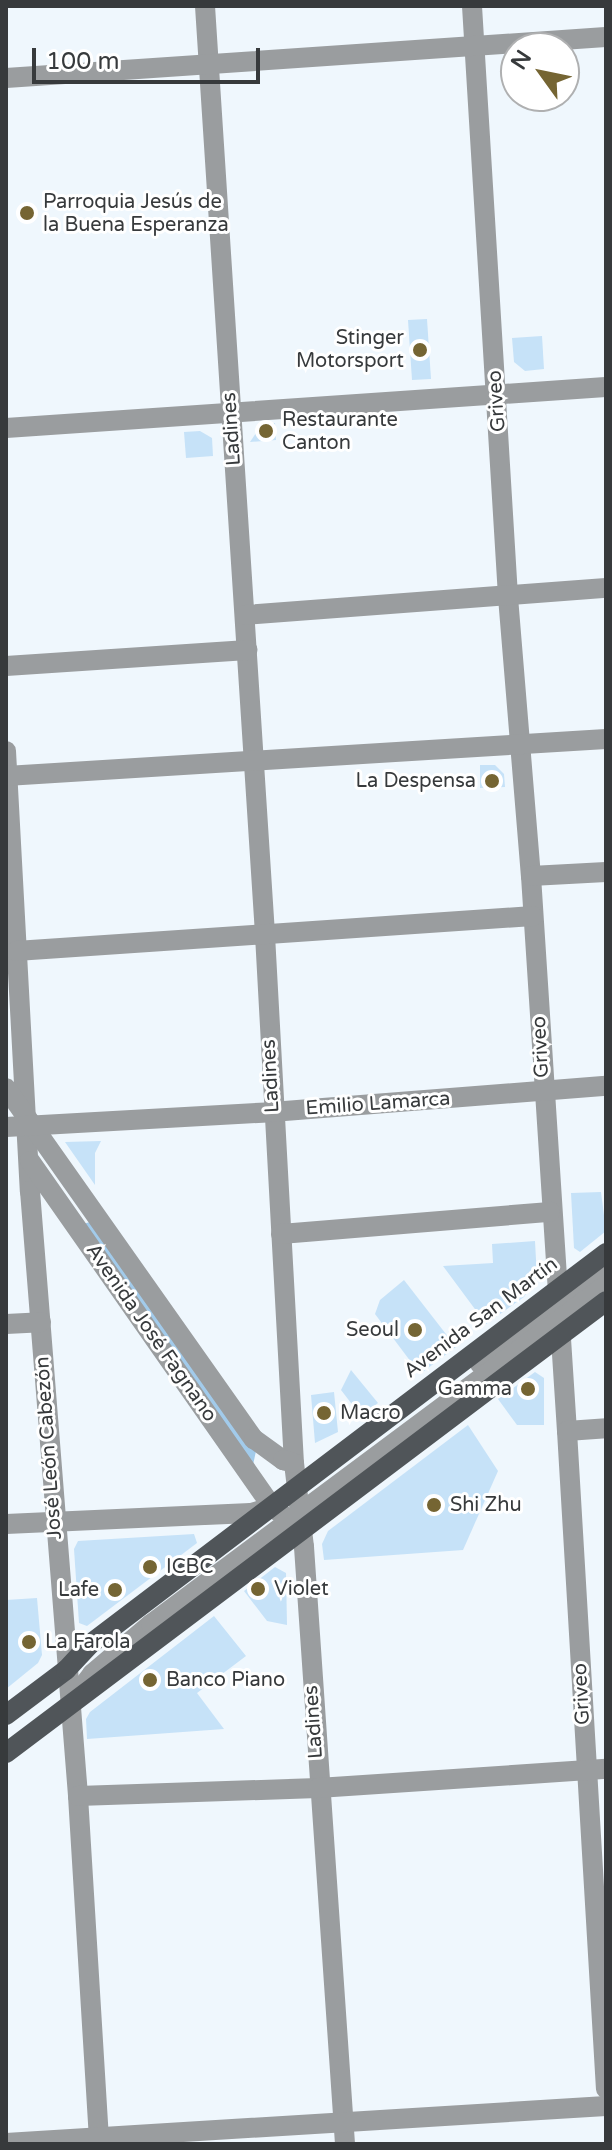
<!DOCTYPE html>
<html>
<head>
<meta charset="utf-8">
<style>
	body { margin:0 }
	#map { position:relative; width:612px; height:2150px; overflow:hidden; background:#eff7fd; font-family:"Varela Round",sans-serif }
	div>[style] { position:absolute }
	.green>* { inset:0; background:#a2cbeb }
	.building>* { inset:0; background:#c6e2f8 }
	.minor>* { height:20px; margin:-10px; padding:0 10px; transform-origin:10px; border-radius:10px; background:#9a9d9f }
	.major>* { height:20px; margin:-10px; padding:0 10px; transform-origin:10px; border-radius:10px; background:#505559 }
	.dots>* { width:22px; height:22px; translate:-50% -50%; box-sizing:border-box; border:4px solid #fff; border-radius:50% }
	span { translate:-50% -50%; white-space:nowrap; text-align:center; line-height:1.15; -webkit-text-stroke:6px #fff; paint-order:stroke }
	.poi-label { font-size:20px; color:#373a3c }
	.left { translate:0 -50%; text-align:left }
	.right { translate:-100% -50%; text-align:right }
	.street-label { font-size:20px; color:#373a3c }
	.frame { position:absolute; inset:0; border:8px solid #373a3c; pointer-events:none }
	.north { position:absolute; left:500px; top:32px; width:80px; height:80px; box-sizing:border-box; background:#fff; border:2px solid #afb0b1; border-radius:50%; rotate:303deg; font-size:22px; font-weight:700; line-height:32px; text-align:center; color:#373a3c }
	.north::after { content:''; display:block; margin:auto; width:28px; height:36px; background:#756533; clip-path:polygon(50% 0,100% 100%,50% 72%,0 100%) }
	.scale { position:absolute; left:32px; top:48px; width:228px; height:36px; box-sizing:border-box; border:4px solid #373a3c; border-top:0; padding-left:10px; font-size:24px; line-height:28px; white-space:nowrap; color:#373a3c; -webkit-text-stroke:6px #fff; paint-order:stroke }
</style>
</head>
<body>
<div id="map">
	<div class="green">
		<div style="clip-path:polygon(90px 1222px,256px 1451px,253px 1465px,83px 1224px)"></div>
	</div>
	<div class="building">
		<div style="clip-path:polygon(427px 319px,431px 379px,412px 380px,408px 320px)"></div>
		<div style="clip-path:polygon(542px 336px,544px 369px,525px 371px,514px 362px,512px 338px)"></div>
		<div style="clip-path:polygon(275px 423px,276px 440px,250px 442px,262px 424px)"></div>
		<div style="clip-path:polygon(200px 431px,212px 438px,213px 456px,186px 458px,184px 432px)"></div>
		<div style="clip-path:polygon(480px 765px,495px 765px,504px 774px,505px 787px,480px 788px)"></div>
		<div style="clip-path:polygon(101px 1141px,95px 1153px,95px 1185px,65px 1142px)"></div>
		<div style="clip-path:polygon(601px 1192px,606px 1231px,580px 1252px,574px 1248px,571px 1193px)"></div>
		<div style="clip-path:polygon(535px 1241px,537px 1278px,524px 1297px,486px 1324px,443px 1266px,493px 1263px,492px 1244px)"></div>
		<div style="clip-path:polygon(404px 1280px,456px 1347px,420px 1374px,375px 1314px,380px 1300px)"></div>
		<div style="clip-path:polygon(351px 1370px,378px 1403px,361px 1416px,341px 1390px)"></div>
		<div style="clip-path:polygon(535px 1372px,544px 1378px,544px 1425px,517px 1425px,498px 1399px)"></div>
		<div style="clip-path:polygon(334px 1392px,338px 1432px,315px 1443px,311px 1395px)"></div>
		<div style="clip-path:polygon(468px 1425px,498px 1471px,463px 1550px,324px 1560px,322px 1544px,328px 1531px)"></div>
		<div style="clip-path:polygon(194px 1534px,197px 1543px,87px 1626px,79px 1623px,74px 1549px,78px 1541px)"></div>
		<div style="clip-path:polygon(275px 1567px,286px 1573px,287px 1625px,267px 1621px,244px 1591px)"></div>
		<div style="clip-path:polygon(37px 1598px,42px 1655px,38px 1663px,6px 1689px,6px 1600px)"></div>
		<div style="clip-path:polygon(214px 1616px,246px 1656px,197px 1693px,224px 1729px,87px 1739px,86px 1719px,90px 1712px)"></div>
	</div>
	<div class="minor">
		<div style="left:205px;top:6px;width:931px;rotate:86.3deg"></div>
		<div style="left:265px;top:935px;width:529px;rotate:86.86deg"></div>
		<div style="left:294px;top:1463px;width:85px;rotate:83.2deg"></div>
		<div style="left:304px;top:1547px;width:598px;rotate:86.07deg"></div>
		<div style="left:472px;top:6px;width:592px;rotate:86.51deg"></div>
		<div style="left:508px;top:597px;width:280px;rotate:85.3deg"></div>
		<div style="left:531px;top:876px;width:556px;rotate:86.29deg"></div>
		<div style="left:567px;top:1431px;width:659px;rotate:86.61deg"></div>
		<div style="left:6px;top:78px;width:601px;rotate:-3.91deg"></div>
		<div style="left:6px;top:428px;width:601px;rotate:-3.91deg"></div>
		<div style="left:245px;top:615px;width:362px;rotate:-4.3deg"></div>
		<div style="left:6px;top:666px;width:242px;rotate:-3.8deg"></div>
		<div style="left:6px;top:751px;width:441px;rotate:86.9deg"></div>
		<div style="left:30px;top:1191px;width:607px;rotate:85.46deg"></div>
		<div style="left:78px;top:1796px;width:349px;rotate:86.5deg"></div>
		<div style="left:6px;top:776px;width:601px;rotate:-3.53deg"></div>
		<div style="left:531px;top:876px;width:75px;rotate:-3.1deg"></div>
		<div style="left:16px;top:951px;width:518px;rotate:-3.87deg"></div>
		<div style="left:6px;top:1088px;width:430px;rotate:54.8deg"></div>
		<div style="left:254px;top:1439px;width:36px;rotate:36deg"></div>
		<div style="left:283px;top:1460px;width:11px;rotate:15deg"></div>
		<div style="left:6px;top:1127px;width:266px;rotate:-3.2deg"></div>
		<div style="left:272px;top:1112px;width:335px;rotate:-4.5deg"></div>
		<div style="left:30px;top:1161px;width:422px;rotate:55deg"></div>
		<div style="left:272px;top:1507px;width:14px;rotate:36deg"></div>
		<div style="left:281px;top:1234px;width:270px;rotate:-4.7deg"></div>
		<div style="left:6px;top:1324px;width:35px;rotate:-3deg"></div>
		<div style="left:480px;top:1364px;width:158px;rotate:-37deg"></div>
		<div style="left:567px;top:1431px;width:39px;rotate:-4deg"></div>
		<div style="left:6px;top:1524px;width:245px;rotate:-2.6deg"></div>
		<div style="left:251px;top:1513px;width:22px;rotate:-16deg"></div>
		<div style="left:72px;top:1700px;width:33px;rotate:-52deg"></div>
		<div style="left:92px;top:1674px;width:77px;rotate:-40.3deg"></div>
		<div style="left:151px;top:1624px;width:567px;rotate:-36.69deg"></div>
		<div style="left:78px;top:1796px;width:240px;rotate:-1.9deg"></div>
		<div style="left:318px;top:1788px;width:289px;rotate:-3.8deg"></div>
		<div style="left:6px;top:2143px;width:601px;rotate:-3.53deg"></div>
	</div>
	<div class="major">
		<div style="left:6px;top:1715px;width:75px;rotate:-36.9deg"></div>
		<div style="left:66px;top:1670px;width:34px;rotate:-47deg"></div>
		<div style="left:89px;top:1645px;width:649px;rotate:-37.17deg"></div>
		<div style="left:6px;top:1753px;width:751px;rotate:-36.99deg"></div>
	</div>
	<div class="dots">
		<div style="left:27px;top:213px;background:#756533"></div>
		<div style="left:420px;top:350px;background:#756533"></div>
		<div style="left:266px;top:431px;background:#756533"></div>
		<div style="left:492px;top:781px;background:#756533"></div>
		<div style="left:415px;top:1330px;background:#756533"></div>
		<div style="left:528px;top:1389px;background:#756533"></div>
		<div style="left:324px;top:1413px;background:#756533"></div>
		<div style="left:434px;top:1505px;background:#756533"></div>
		<div style="left:150px;top:1567px;background:#756533"></div>
		<div style="left:258px;top:1589px;background:#756533"></div>
		<div style="left:115px;top:1590px;background:#756533"></div>
		<div style="left:29px;top:1642px;background:#756533"></div>
		<div style="left:150px;top:1680px;background:#756533"></div>
	</div>
	<div class="poi-label">
		<span class="left" style="left:43px;top:214px">Parroquia Jesús de<br>la Buena Esperanza</span>
		<span class="right" style="left:404px;top:350px">Stinger<br>Motorsport</span>
		<span class="left" style="left:282px;top:432px">Restaurante<br>Canton</span>
		<span class="right" style="left:476px;top:781px">La Despensa</span>
		<span class="right" style="left:399px;top:1330px">Seoul</span>
		<span class="right" style="left:512px;top:1389px">Gamma</span>
		<span class="left" style="left:340px;top:1413px">Macro</span>
		<span class="left" style="left:450px;top:1505px">Shi Zhu</span>
		<span class="left" style="left:166px;top:1567px">ICBC</span>
		<span class="left" style="left:274px;top:1589px">Violet</span>
		<span class="right" style="left:99px;top:1590px">Lafe</span>
		<span class="left" style="left:45px;top:1642px">La Farola</span>
		<span class="left" style="left:166px;top:1680px">Banco Piano</span>
	</div>
	<div class="street-label">
		<span style="left:497px;top:401px;rotate:-94deg">Griveo</span>
		<span style="left:232px;top:429px;rotate:-94deg">Ladines</span>
		<span style="left:541px;top:1047px;rotate:-93deg">Griveo</span>
		<span style="left:271px;top:1076px;rotate:-93deg">Ladines</span>
		<span style="left:378px;top:1104px;rotate:-4deg">Emilio Lamarca</span>
		<span style="left:481px;top:1318px;rotate:-37deg">Avenida San Martín</span>
		<span style="left:151px;top:1333px;rotate:55deg">Avenida José Fagnano</span>
		<span style="left:49px;top:1448px;rotate:-94deg">José León Cabezón</span>
		<span style="left:582px;top:1694px;rotate:-93deg">Griveo</span>
		<span style="left:314px;top:1722px;rotate:-94deg">Ladines</span>
	</div>
	<div class="frame"></div>
	<div class="north">N</div>
	<div class="scale">100 m</div>
</div>
</body>
</html>
